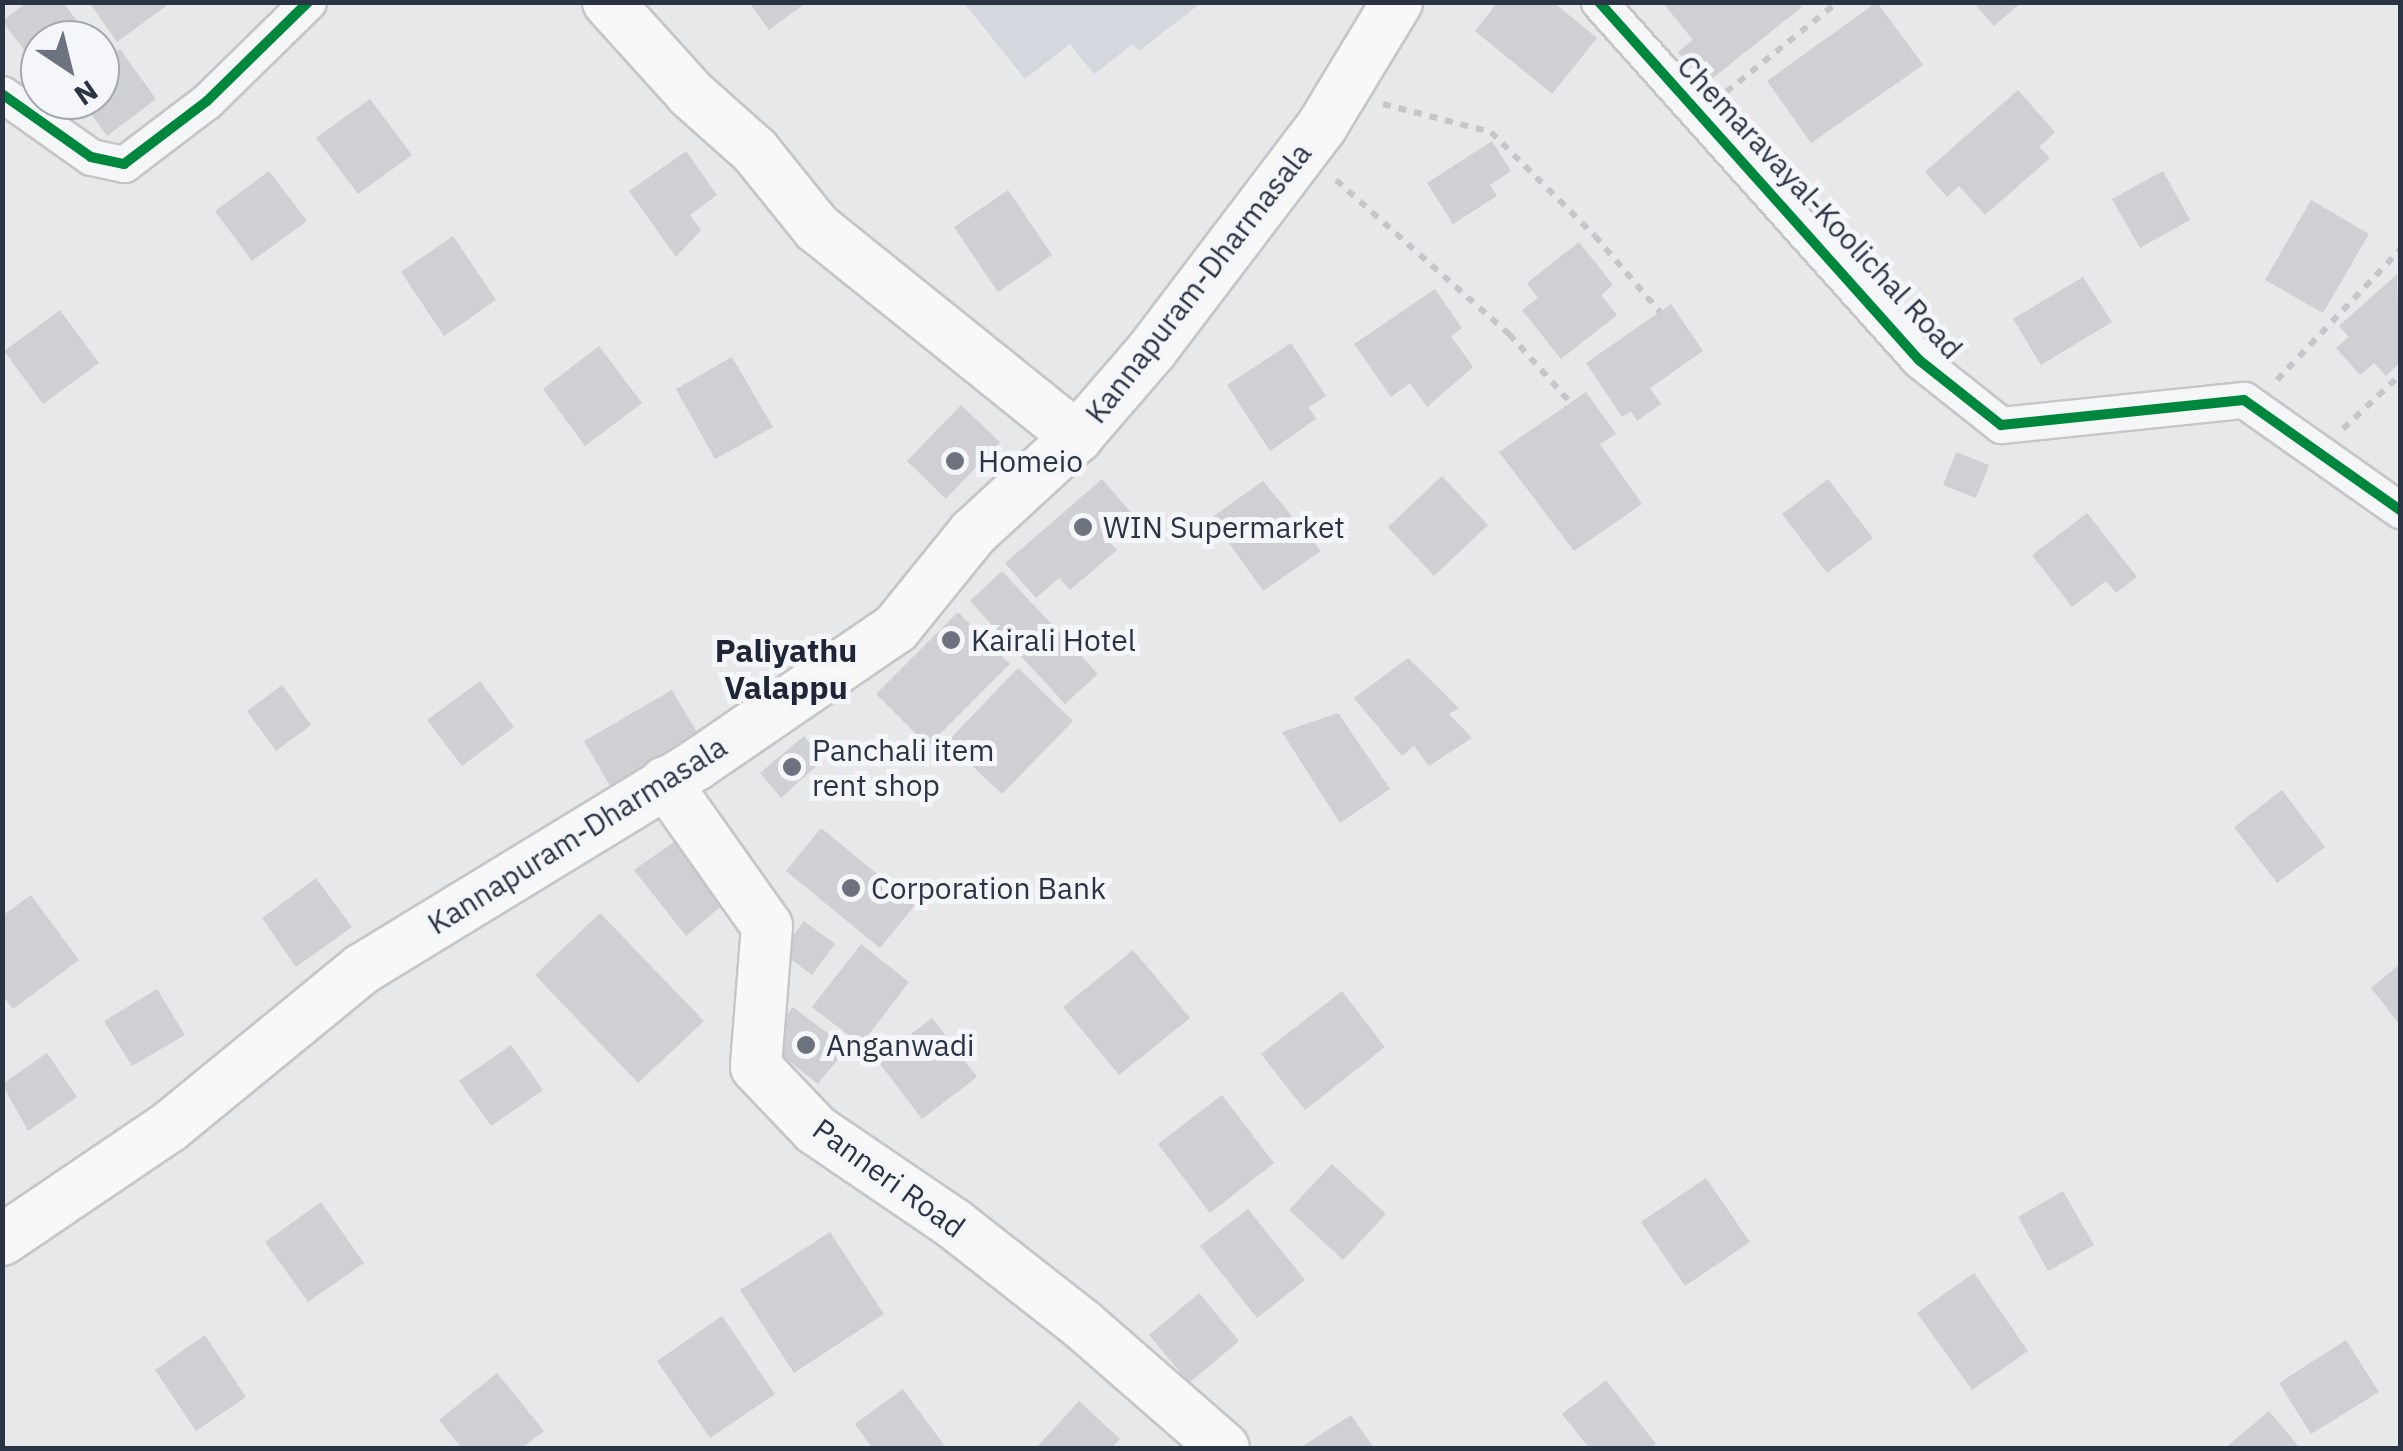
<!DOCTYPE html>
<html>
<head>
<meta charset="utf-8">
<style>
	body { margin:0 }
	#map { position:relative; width:2403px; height:1451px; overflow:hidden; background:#e6e8ea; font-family:"IBM Plex Sans",sans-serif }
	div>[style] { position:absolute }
	.built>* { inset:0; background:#d4d7dd }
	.building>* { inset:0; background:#ced0d3 }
	.path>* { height:6px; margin-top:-3px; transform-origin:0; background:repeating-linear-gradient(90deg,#c5c6ca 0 8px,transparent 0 16px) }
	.roads { filter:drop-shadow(2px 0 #c4c6c8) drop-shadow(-2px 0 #c4c6c8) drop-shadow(0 2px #c4c6c8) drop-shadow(0 -2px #c4c6c8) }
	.minor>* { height:35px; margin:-17.5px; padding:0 17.5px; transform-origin:17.5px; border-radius:17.5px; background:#f5f6f7 }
	.secondary>* { height:50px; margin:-25px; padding:0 25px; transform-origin:25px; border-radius:25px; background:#f8f8f8 }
	.cycleway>* { height:10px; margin:-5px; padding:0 5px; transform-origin:5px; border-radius:5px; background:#00873e }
	.dots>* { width:28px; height:28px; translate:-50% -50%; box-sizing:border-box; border:5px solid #f4f6f9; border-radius:50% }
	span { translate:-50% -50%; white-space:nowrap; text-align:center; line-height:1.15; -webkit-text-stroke:10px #f4f6f9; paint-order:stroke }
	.street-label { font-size:30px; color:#2b3445 }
	.poi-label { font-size:30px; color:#2b3445 }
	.left { translate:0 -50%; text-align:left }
	.neighbourhood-label { font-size:32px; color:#1d2536; font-weight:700 }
	.frame { position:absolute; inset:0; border:5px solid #2b3445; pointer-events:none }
	.north { position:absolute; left:20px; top:20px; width:100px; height:100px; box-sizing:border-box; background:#f4f6f9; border:2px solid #a4a8b1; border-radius:50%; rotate:145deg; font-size:28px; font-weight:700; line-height:40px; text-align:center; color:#2b3445 }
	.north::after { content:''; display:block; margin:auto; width:35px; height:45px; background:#6c737f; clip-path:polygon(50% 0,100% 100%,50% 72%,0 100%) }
</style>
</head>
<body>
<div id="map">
	<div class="built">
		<div style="clip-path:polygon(964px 3px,1201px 3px,1139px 51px,1133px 44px,1094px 74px,1070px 44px,1025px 79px)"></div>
	</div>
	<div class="building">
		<div style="clip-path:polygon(27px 2px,63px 2px,91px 40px,40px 40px,40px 71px,2px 21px)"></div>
		<div style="clip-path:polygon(89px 2px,163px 2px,166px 6px,117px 42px)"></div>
		<div style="clip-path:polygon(749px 2px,807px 2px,769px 30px)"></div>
		<div style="clip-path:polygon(1498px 2px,1553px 2px,1597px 38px,1552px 94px,1475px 31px)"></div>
		<div style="clip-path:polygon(1877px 2px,1923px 65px,1811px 143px,1767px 81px)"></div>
		<div style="clip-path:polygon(1973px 2px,2022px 2px,1994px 26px)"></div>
		<div style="clip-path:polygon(1663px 3px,1798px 3px,1802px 7px,1704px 85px,1678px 52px,1693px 40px)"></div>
		<div style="clip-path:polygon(120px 49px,156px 99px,107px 136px,81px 100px,100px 100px,100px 63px)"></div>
		<div style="clip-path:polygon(2018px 90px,2055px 132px,2039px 147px,2050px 158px,1985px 215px,1959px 186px,1947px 197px,1925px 172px)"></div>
		<div style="clip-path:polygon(370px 99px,412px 155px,358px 194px,316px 138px)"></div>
		<div style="clip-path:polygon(1492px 141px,1511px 171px,1490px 185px,1497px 196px,1453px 224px,1427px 183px)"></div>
		<div style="clip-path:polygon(686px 151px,717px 195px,690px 215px,701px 230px,676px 257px,629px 191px)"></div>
		<div style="clip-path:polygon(269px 171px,307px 221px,252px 261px,215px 211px)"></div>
		<div style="clip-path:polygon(2163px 171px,2190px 220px,2140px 248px,2112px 199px)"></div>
		<div style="clip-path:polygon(1008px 190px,1052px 255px,998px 292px,954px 227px)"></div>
		<div style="clip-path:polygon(2311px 200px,2369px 234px,2323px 313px,2265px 280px)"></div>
		<div style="clip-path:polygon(453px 236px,496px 300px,444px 336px,401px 272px)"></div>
		<div style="clip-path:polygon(1579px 242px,1613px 285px,1601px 295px,1617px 315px,1561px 359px,1522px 310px,1538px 298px,1527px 283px)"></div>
		<div style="clip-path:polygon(2397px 274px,2400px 363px,2386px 376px,2374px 363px,2360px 375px,2336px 348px,2349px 337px,2339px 326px)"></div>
		<div style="clip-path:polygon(2083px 277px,2112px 322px,2041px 365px,2013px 319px)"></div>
		<div style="clip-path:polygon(1435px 289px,1462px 328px,1451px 336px,1473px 367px,1427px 407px,1410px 383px,1391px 397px,1354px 344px)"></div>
		<div style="clip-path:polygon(1671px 304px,1703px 351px,1650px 388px,1661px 404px,1637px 421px,1631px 411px,1622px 417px,1586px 363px)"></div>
		<div style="clip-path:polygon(60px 310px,99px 363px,43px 404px,4px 351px)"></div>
		<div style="clip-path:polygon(1291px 343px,1326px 396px,1309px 407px,1316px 419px,1270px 451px,1227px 385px)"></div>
		<div style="clip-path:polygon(599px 346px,642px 403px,585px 446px,543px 389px)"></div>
		<div style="clip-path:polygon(732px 357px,773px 427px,715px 459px,676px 389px)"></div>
		<div style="clip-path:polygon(1586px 392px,1616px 434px,1600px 444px,1642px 504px,1574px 551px,1499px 452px)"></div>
		<div style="clip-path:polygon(961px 405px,1000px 442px,946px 499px,907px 461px)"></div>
		<div style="clip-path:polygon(1956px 452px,1989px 465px,1976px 498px,1943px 485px)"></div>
		<div style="clip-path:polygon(1442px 476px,1488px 525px,1434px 576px,1388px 527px)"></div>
		<div style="clip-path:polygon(1102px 479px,1134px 516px,1107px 539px,1117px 550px,1070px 590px,1059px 578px,1036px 598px,1005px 563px)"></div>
		<div style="clip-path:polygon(1828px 479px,1873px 538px,1827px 573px,1782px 514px)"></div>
		<div style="clip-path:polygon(1263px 481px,1321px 551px,1263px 591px,1211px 518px)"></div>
		<div style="clip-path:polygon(2087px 513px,2137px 577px,2116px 593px,2106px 581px,2072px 607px,2032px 555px)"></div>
		<div style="clip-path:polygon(1002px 571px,1098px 674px,1065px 704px,970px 601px)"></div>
		<div style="clip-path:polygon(958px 612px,1010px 664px,928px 746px,876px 694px)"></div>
		<div style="clip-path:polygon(1408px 658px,1459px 708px,1449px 714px,1472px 738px,1429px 766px,1414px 746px,1402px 756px,1354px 698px)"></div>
		<div style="clip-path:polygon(1018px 668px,1073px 721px,1002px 794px,947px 742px)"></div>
		<div style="clip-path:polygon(480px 681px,514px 727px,462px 766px,427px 720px)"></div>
		<div style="clip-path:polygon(282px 685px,311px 725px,276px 751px,247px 711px)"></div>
		<div style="clip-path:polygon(672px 690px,698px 734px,610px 786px,584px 741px)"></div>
		<div style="clip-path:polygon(1338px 713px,1390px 789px,1340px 823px,1282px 732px)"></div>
		<div style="clip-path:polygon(804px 736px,823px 760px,781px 798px,760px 773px)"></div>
		<div style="clip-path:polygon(2282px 790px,2325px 847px,2277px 883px,2234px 827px)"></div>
		<div style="clip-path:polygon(821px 828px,915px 905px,880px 948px,786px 871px)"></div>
		<div style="clip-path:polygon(678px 839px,725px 903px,686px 936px,634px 870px)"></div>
		<div style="clip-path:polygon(316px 878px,352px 927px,296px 967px,262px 918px)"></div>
		<div style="clip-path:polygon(31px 895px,79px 960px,13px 1009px,2px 995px,2px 916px)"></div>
		<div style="clip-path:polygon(600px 913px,704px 1021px,638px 1083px,535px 975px)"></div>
		<div style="clip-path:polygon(804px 921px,835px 944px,812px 975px,781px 952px)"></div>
		<div style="clip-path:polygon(861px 944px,909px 982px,861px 1045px,812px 1007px)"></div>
		<div style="clip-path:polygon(1133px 950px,1190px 1018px,1119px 1075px,1063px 1007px)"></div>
		<div style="clip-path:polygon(2400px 964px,2400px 1025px,2371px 988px)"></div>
		<div style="clip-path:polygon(157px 989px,185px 1035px,132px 1066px,104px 1021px)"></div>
		<div style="clip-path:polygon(1342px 991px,1385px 1047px,1305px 1110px,1261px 1054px)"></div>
		<div style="clip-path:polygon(793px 1007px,847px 1048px,818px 1084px,766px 1043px)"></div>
		<div style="clip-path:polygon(932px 1018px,977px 1077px,922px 1119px,877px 1060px)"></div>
		<div style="clip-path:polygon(511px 1045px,543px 1090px,491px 1126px,459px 1081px)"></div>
		<div style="clip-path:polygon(47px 1053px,77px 1097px,28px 1131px,2px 1084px)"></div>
		<div style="clip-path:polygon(1222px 1095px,1274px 1163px,1210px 1213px,1158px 1144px)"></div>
		<div style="clip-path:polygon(1332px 1164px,1386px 1214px,1343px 1260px,1289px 1210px)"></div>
		<div style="clip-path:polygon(1706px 1178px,1750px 1242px,1685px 1286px,1641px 1222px)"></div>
		<div style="clip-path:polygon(2063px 1191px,2094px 1245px,2048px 1271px,2018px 1217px)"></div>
		<div style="clip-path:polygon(321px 1202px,364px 1263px,308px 1302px,265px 1242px)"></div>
		<div style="clip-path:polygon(1248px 1209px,1305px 1280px,1257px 1318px,1200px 1246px)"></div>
		<div style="clip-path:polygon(830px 1232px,884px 1314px,794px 1373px,740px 1290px)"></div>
		<div style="clip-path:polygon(1974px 1273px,2028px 1351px,1972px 1390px,1917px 1313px)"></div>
		<div style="clip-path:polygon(1199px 1293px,1239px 1341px,1189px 1383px,1149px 1335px)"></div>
		<div style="clip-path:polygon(722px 1316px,775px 1394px,710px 1438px,657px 1361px)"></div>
		<div style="clip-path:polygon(205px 1335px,246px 1397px,196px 1431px,155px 1370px)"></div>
		<div style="clip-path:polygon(2346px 1340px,2379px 1392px,2311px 1434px,2279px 1383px)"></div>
		<div style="clip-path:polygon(497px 1373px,544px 1431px,522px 1448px,462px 1448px,439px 1420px)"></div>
		<div style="clip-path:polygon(1606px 1380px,1656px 1444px,1650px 1448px,1589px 1448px,1562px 1414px)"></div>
		<div style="clip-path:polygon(903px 1389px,944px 1445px,939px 1448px,872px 1448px,855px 1424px)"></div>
		<div style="clip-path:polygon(1079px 1401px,1120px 1439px,1112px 1448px,1036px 1448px)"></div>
		<div style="clip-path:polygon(2269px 1411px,2300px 1448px,2225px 1448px)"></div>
		<div style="clip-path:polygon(1351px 1415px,1374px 1448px,1300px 1448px)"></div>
	</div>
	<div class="path">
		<div style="left:1726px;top:92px;width:144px;rotate:-38.8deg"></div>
		<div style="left:1383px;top:104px;width:112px;rotate:14.5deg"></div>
		<div style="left:1491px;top:132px;width:147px;rotate:45deg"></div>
		<div style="left:1595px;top:236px;width:100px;rotate:49.5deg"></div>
		<div style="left:1336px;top:180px;width:232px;rotate:41.7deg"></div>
		<div style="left:1509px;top:334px;width:93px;rotate:48.1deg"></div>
		<div style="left:2277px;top:380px;width:179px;rotate:-46.6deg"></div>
		<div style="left:2343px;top:429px;width:79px;rotate:-43.5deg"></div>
	</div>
	<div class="roads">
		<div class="minor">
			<div style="left:1599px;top:2px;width:480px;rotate:48.2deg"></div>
			<div style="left:1919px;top:360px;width:105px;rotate:38.4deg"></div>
			<div style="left:2001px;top:425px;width:244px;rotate:-5.9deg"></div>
			<div style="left:2244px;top:400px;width:191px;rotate:35.2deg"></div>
			<div style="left:2px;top:94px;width:109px;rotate:35.3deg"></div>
			<div style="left:91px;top:157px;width:34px;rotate:12deg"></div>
			<div style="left:124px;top:164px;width:104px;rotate:-37.2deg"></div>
			<div style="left:207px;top:101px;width:141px;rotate:-44.4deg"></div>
		</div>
		<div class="secondary">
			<div style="left:608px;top:2px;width:124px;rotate:47.9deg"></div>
			<div style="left:691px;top:94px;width:86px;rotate:41.7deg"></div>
			<div style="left:755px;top:151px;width:99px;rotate:51.2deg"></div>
			<div style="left:817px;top:228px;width:334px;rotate:38.8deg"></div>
			<div style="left:665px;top:782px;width:176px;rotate:54.7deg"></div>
			<div style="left:767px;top:926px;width:141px;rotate:94.5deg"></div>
			<div style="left:756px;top:1067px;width:87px;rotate:46.4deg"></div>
			<div style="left:816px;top:1130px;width:166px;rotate:34.2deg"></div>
			<div style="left:953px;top:1223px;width:165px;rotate:38.1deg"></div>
			<div style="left:1083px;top:1325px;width:187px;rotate:41.1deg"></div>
			<div style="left:2px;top:1240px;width:202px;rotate:-34.1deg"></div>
			<div style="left:169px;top:1127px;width:249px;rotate:-39.3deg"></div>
			<div style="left:362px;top:969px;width:391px;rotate:-31.4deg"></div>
			<div style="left:696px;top:765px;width:242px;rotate:-34.4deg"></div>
			<div style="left:896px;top:628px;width:122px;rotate:-51deg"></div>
			<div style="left:973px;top:533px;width:142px;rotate:-42.7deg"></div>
			<div style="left:1077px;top:437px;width:115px;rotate:-49.2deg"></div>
			<div style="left:1152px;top:350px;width:281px;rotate:-52.8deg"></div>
			<div style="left:1322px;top:126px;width:145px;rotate:-58.8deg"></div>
		</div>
	</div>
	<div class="cycleway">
		<div style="left:1599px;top:2px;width:480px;rotate:48.2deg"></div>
		<div style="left:1919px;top:360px;width:105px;rotate:38.4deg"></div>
		<div style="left:2001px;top:425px;width:244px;rotate:-5.9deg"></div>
		<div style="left:2244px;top:400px;width:191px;rotate:35.2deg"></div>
		<div style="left:2px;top:94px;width:109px;rotate:35.3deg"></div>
		<div style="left:91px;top:157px;width:34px;rotate:12deg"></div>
		<div style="left:124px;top:164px;width:104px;rotate:-37.2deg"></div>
		<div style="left:207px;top:101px;width:141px;rotate:-44.4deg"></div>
	</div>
	<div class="dots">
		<div style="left:955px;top:461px;background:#6c737f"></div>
		<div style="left:1083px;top:527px;background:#6c737f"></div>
		<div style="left:951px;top:640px;background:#6c737f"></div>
		<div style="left:792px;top:767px;background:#6c737f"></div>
		<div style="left:851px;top:888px;background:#6c737f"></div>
		<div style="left:806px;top:1045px;background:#6c737f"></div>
	</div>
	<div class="street-label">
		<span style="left:1820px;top:207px;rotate:47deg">Chemaravayal-Koolichal Road</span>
		<span style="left:1198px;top:283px;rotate:-52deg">Kannapuram-Dharmasala</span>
		<span style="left:577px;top:835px;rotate:-32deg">Kannapuram-Dharmasala</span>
		<span style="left:889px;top:1178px;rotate:36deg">Panneri Road</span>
	</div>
	<div class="poi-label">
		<span class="left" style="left:978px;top:461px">Homeio</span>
		<span class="left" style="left:1103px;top:527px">WIN Supermarket</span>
		<span class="left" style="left:971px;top:640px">Kairali Hotel</span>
		<span class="left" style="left:812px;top:767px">Panchali item<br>rent shop</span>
		<span class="left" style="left:871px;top:888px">Corporation Bank</span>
		<span class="left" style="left:826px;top:1045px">Anganwadi</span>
	</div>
	<div class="neighbourhood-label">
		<span style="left:786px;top:669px">Paliyathu<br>Valappu</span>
	</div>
	<div class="frame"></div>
	<div class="north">N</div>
</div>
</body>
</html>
